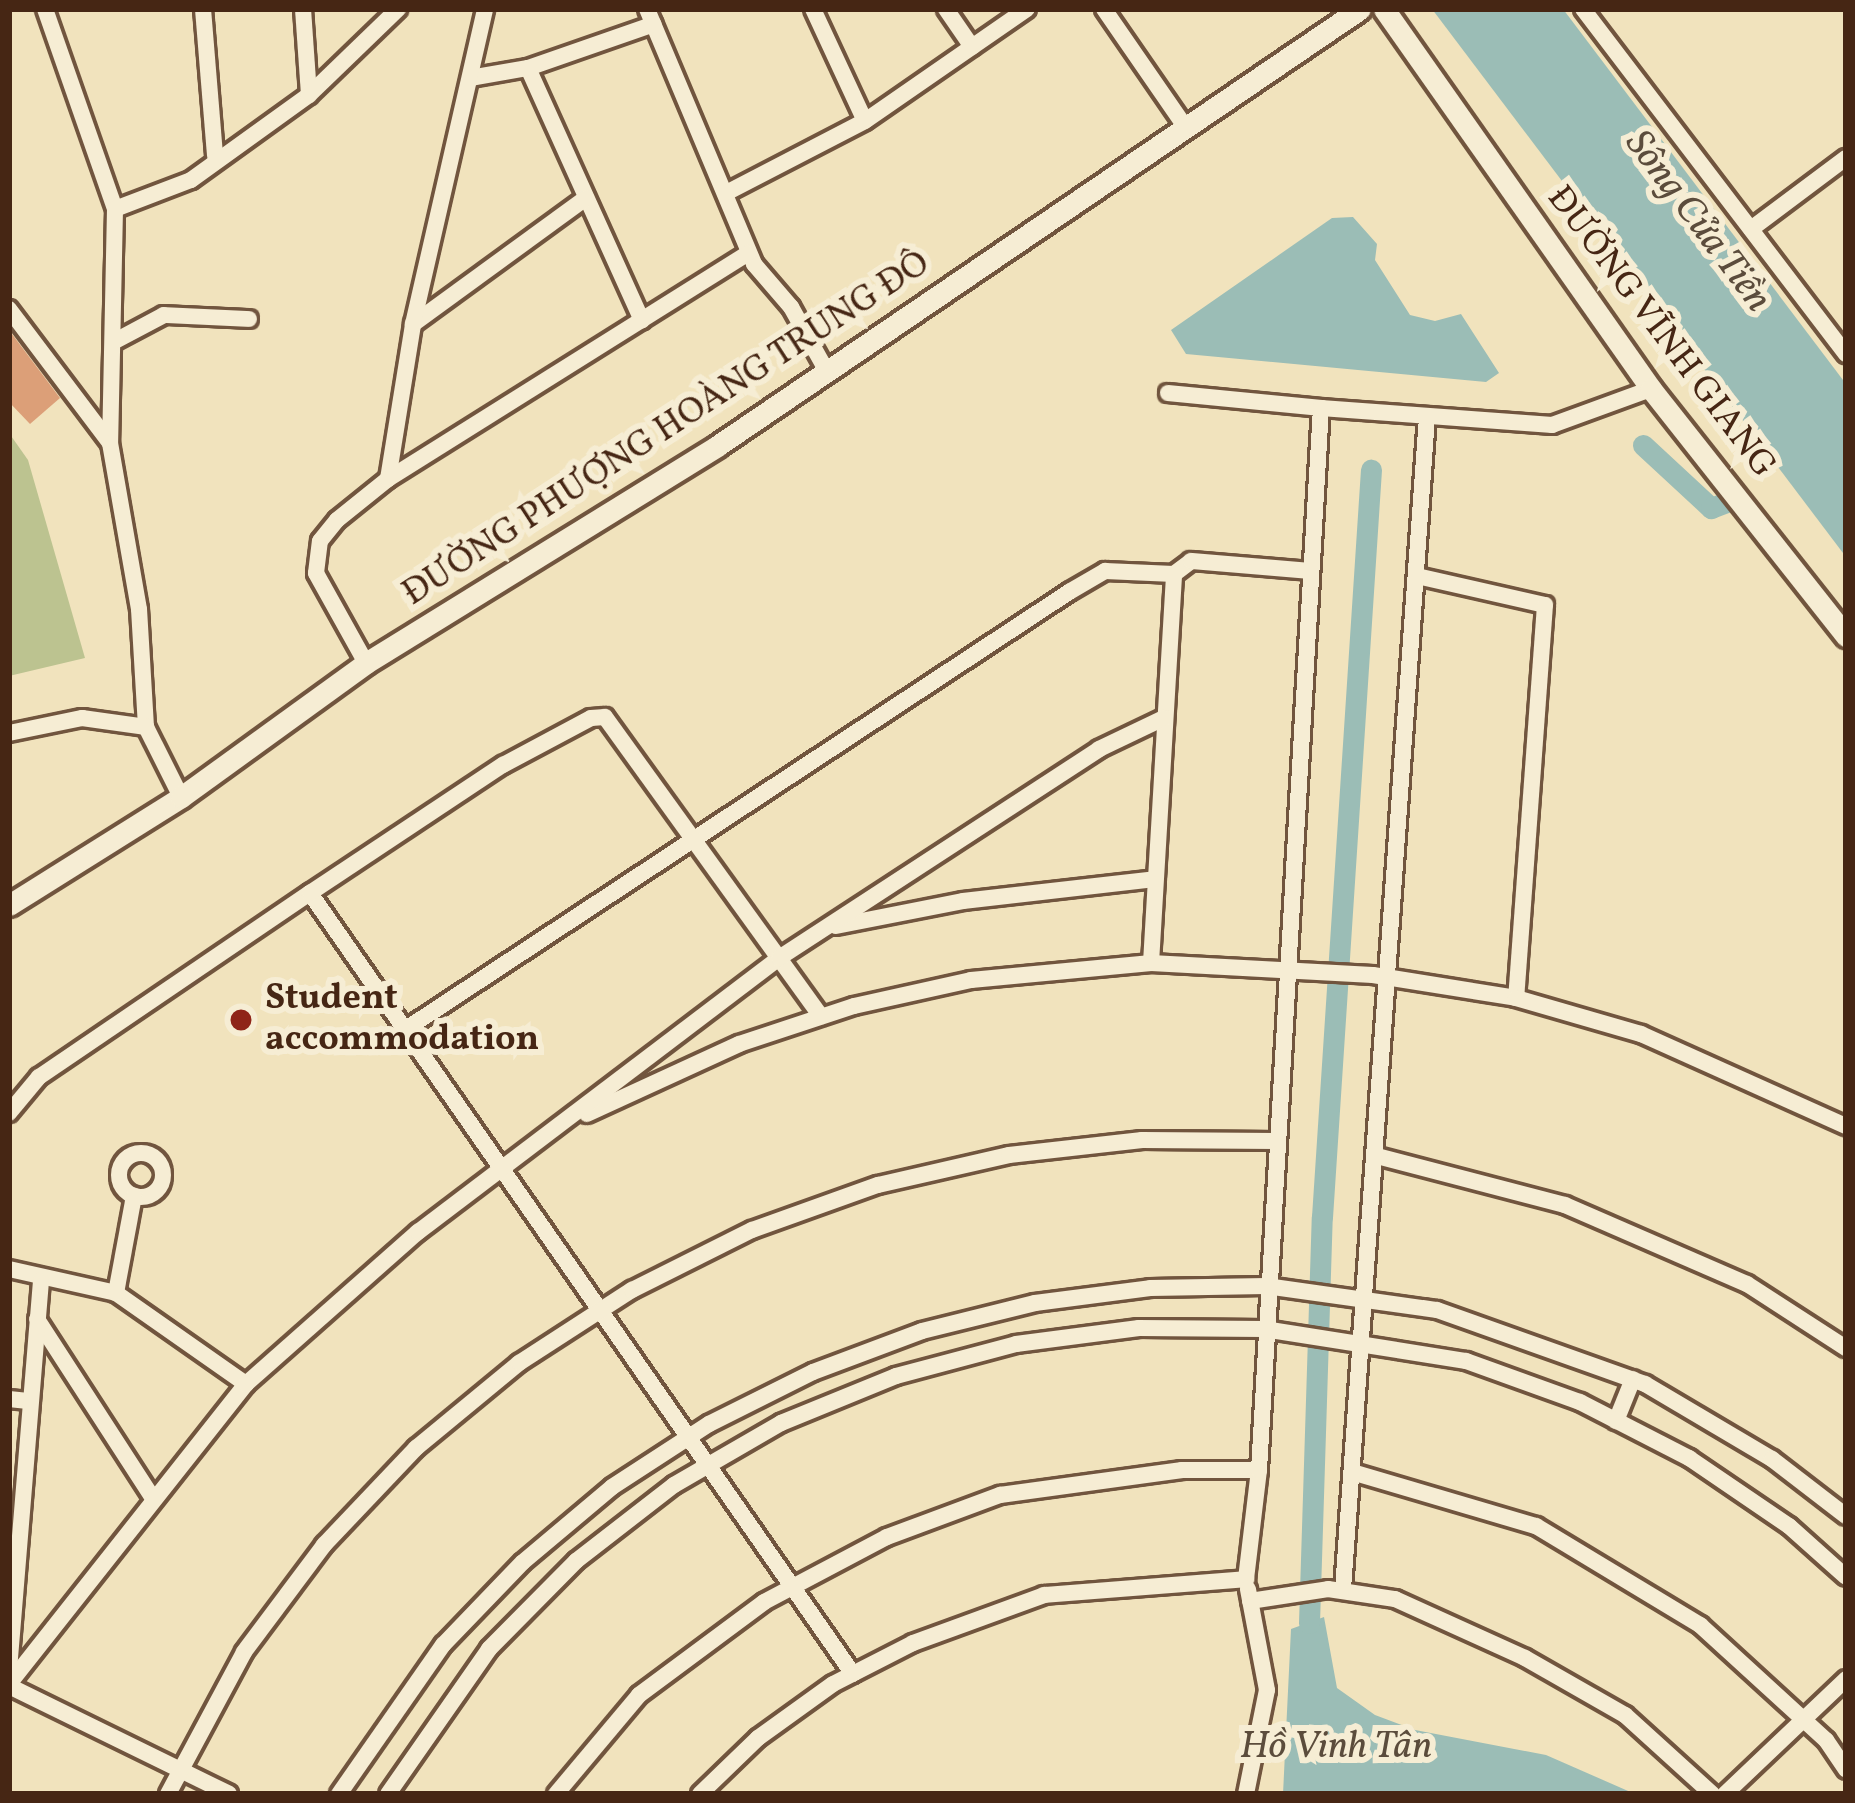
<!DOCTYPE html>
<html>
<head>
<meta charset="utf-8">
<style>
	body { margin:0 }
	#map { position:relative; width:1855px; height:1803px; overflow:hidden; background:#f1e3bd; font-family:Vollkorn,serif }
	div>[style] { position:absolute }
	.green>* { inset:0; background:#bcc390 }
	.water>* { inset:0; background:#9bbdb6 }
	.canal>* { height:21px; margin:-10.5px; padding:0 10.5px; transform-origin:10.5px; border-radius:10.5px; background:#9bbdb6 }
	.building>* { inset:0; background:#dc9f78 }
	.roads { filter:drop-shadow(3px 0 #71553e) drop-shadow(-3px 0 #71553e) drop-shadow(0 3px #71553e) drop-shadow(0 -3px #71553e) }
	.minor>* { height:16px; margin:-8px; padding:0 8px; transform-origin:8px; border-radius:8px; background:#f6edd4 }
	.minor>.ring { margin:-8px; padding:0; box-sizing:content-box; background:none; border:16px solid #f6edd4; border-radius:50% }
	.tertiary>* { height:21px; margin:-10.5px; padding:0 10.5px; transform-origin:10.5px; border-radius:10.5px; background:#f6edd4 }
	.dots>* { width:33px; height:33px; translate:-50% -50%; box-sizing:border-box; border:6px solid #f6edd4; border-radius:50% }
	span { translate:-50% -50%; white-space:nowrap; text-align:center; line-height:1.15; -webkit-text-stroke:12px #f6edd4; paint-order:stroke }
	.street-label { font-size:36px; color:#462614 }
	.poi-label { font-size:36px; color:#462614; font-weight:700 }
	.left { translate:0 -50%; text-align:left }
	.water-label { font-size:39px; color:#5b4c3c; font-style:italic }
	.frame { position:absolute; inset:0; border:12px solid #462614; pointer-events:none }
</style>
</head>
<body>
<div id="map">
	<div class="green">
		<div style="clip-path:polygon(9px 433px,28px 460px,85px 658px,9px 676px)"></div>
	</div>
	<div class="water">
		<div style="clip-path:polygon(1432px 9px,1563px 9px,1846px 384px,1846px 557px)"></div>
		<div style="clip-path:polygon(1353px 217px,1377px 244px,1375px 260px,1410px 315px,1435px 321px,1461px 314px,1499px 373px,1486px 382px,1186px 354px,1171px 330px,1332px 218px)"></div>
		<div style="clip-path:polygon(1324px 1617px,1337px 1688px,1375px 1715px,1415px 1730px,1546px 1755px,1635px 1794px,1283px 1794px,1291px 1629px)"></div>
	</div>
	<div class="canal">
		<div style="left:1643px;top:445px;width:93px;rotate:42.8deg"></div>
		<div style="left:1711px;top:508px;width:26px;rotate:-21deg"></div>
		<div style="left:1309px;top:1623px;width:406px;rotate:-88.2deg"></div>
		<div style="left:1322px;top:1217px;width:749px;rotate:-86.25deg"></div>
	</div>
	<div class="building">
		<div style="clip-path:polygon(9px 330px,60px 398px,30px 424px,9px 402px)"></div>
	</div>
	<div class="roads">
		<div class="minor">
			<div style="left:45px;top:9px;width:212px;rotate:70.7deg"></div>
			<div style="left:115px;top:209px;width:234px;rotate:91.2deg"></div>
			<div style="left:203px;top:9px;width:147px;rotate:85.3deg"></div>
			<div style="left:303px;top:9px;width:86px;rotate:86deg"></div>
			<div style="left:647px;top:9px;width:277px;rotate:67.2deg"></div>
			<div style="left:754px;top:264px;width:57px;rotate:49.3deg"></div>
			<div style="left:791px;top:307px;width:72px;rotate:60.9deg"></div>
			<div style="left:813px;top:9px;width:123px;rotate:65.1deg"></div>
			<div style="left:946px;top:9px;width:46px;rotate:55.6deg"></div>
			<div style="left:1104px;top:9px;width:145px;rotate:55.4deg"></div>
			<div style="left:1583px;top:9px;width:434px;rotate:52.7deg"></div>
			<div style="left:528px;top:68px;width:277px;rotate:65.7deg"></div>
			<div style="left:470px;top:78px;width:59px;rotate:-9.8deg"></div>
			<div style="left:528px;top:68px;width:133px;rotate:-19.2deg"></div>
			<div style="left:728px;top:192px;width:154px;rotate:-27.4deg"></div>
			<div style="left:865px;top:121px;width:197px;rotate:-34.7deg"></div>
			<div style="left:115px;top:209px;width:81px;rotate:-20.9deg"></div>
			<div style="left:191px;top:180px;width:145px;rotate:-35.8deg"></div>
			<div style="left:309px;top:95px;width:124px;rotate:-44deg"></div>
			<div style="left:1751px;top:229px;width:119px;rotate:-36.8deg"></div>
			<div style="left:9px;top:309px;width:168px;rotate:53deg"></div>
			<div style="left:110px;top:443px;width:169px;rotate:80.1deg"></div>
			<div style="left:139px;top:609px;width:118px;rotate:86.6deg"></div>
			<div style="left:146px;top:727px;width:78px;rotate:63.4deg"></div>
			<div style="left:413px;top:324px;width:214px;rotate:-36.1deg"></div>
			<div style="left:117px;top:340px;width:53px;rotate:-28deg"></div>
			<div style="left:164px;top:315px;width:85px;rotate:2.7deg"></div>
			<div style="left:1168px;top:393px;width:154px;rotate:5.6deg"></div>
			<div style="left:388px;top:479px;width:157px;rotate:-80.8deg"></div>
			<div style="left:413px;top:324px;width:323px;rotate:-77.1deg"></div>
			<div style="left:1417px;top:576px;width:131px;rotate:12.8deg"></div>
			<div style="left:1545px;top:605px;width:394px;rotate:94.2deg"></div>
			<div style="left:366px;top:663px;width:103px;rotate:-119.1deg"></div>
			<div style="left:316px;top:573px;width:32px;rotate:-83deg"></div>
			<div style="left:320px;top:541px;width:27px;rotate:-51deg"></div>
			<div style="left:337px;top:520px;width:65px;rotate:-38.8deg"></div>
			<div style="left:388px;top:479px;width:425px;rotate:-32.1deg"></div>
			<div style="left:9px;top:733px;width:75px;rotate:-11.6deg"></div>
			<div style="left:82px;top:718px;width:65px;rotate:8deg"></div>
			<div style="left:310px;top:893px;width:951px;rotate:55.19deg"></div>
			<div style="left:836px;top:926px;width:129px;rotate:-11.1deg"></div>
			<div style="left:963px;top:901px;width:193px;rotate:-6.5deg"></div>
			<div style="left:1151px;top:963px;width:390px;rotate:-86.6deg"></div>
			<div style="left:1174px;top:574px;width:21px;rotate:-37deg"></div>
			<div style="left:1191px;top:561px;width:118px;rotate:4.8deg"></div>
			<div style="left:403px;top:1031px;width:798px;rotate:-33.39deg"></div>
			<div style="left:1069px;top:592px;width:42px;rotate:-30.3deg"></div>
			<div style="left:1105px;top:571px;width:69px;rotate:2.5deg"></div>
			<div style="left:9px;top:1113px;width:47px;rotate:-50.2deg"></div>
			<div style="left:39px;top:1077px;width:328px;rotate:-34.2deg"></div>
			<div style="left:310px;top:893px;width:232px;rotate:-33.6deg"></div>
			<div style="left:503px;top:765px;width:100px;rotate:-28.1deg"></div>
			<div style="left:591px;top:718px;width:14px;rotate:-4deg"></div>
			<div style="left:605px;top:717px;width:369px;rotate:54.2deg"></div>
			<div style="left:587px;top:1114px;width:167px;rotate:-24.7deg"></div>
			<div style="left:739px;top:1044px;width:121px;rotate:-18.3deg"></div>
			<div style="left:854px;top:1006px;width:120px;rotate:-12.5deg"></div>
			<div style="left:971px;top:980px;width:181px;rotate:-5.4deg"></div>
			<div style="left:1151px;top:963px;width:222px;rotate:3.1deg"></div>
			<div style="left:1373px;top:975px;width:145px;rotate:9.1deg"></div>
			<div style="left:1516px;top:998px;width:130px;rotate:16.1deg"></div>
			<div style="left:1641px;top:1034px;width:225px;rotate:24.2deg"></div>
			<div class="ring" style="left:119px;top:1153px;width:28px;height:28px"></div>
			<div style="left:1377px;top:1156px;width:194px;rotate:14.6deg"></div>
			<div style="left:1565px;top:1205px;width:198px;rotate:23.5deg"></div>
			<div style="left:1747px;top:1284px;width:118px;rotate:32.9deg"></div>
			<div style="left:9px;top:1269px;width:110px;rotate:12.6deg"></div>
			<div style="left:116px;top:1293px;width:159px;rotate:35deg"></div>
			<div style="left:116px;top:1293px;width:99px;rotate:-79.5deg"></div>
			<div style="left:37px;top:1319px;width:210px;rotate:57.1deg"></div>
			<div style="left:9px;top:1399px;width:19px;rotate:6deg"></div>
			<div style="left:1616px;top:1421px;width:45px;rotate:-68deg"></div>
			<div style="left:1352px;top:1472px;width:192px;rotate:16.4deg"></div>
			<div style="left:1536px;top:1526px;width:192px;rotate:31.1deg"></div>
			<div style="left:1700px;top:1625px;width:171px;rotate:42.4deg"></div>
			<div style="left:1826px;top:1740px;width:36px;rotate:56deg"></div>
			<div style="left:1343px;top:1589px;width:1175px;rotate:-85.9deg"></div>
			<div style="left:1250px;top:1601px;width:79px;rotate:-8.7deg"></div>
			<div style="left:1328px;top:1589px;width:68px;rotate:8.5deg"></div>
			<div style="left:1395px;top:1599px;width:143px;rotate:24.4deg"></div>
			<div style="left:1525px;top:1658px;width:115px;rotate:29.7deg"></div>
			<div style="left:1625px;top:1715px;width:118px;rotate:42.2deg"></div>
			<div style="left:9px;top:1670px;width:391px;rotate:-85.3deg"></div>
			<div style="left:9px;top:1684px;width:382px;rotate:-51.7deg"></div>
			<div style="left:246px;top:1384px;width:230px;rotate:-41.5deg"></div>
			<div style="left:418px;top:1232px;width:453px;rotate:-37.2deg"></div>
			<div style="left:779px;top:958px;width:382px;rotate:-33.1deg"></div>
			<div style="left:1099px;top:749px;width:72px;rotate:-25.5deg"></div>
			<div style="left:9px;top:1686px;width:245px;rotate:26.1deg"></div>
			<div style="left:168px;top:1794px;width:161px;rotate:-61.8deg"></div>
			<div style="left:244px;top:1652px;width:134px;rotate:-53.2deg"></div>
			<div style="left:324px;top:1545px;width:134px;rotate:-46.5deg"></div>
			<div style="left:416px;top:1448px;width:134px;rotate:-39.5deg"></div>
			<div style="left:519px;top:1363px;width:135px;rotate:-32.9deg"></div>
			<div style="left:632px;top:1290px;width:134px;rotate:-26.6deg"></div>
			<div style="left:752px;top:1230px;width:134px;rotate:-19.7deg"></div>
			<div style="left:878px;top:1185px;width:134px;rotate:-12.9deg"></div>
			<div style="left:1009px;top:1155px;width:134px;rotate:-6.4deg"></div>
			<div style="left:1142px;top:1140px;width:134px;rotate:0.4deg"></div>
			<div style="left:339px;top:1794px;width:182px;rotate:-55.1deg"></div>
			<div style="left:443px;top:1645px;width:115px;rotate:-46.1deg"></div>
			<div style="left:523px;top:1562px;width:116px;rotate:-40.1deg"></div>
			<div style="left:612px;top:1487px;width:116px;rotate:-33deg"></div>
			<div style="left:709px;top:1424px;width:116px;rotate:-26.6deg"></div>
			<div style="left:813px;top:1372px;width:116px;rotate:-20.6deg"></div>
			<div style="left:922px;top:1331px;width:116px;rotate:-13.9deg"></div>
			<div style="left:1035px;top:1303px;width:116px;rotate:-7.4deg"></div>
			<div style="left:1150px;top:1288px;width:116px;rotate:-1deg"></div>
			<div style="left:1266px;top:1286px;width:173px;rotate:8deg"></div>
			<div style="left:1437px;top:1310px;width:221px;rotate:19.6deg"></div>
			<div style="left:1645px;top:1384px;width:147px;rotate:30.6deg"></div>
			<div style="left:1772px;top:1459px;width:93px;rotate:37.6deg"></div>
			<div style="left:388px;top:1794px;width:177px;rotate:-55.1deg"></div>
			<div style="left:489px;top:1649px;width:124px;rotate:-45.3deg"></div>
			<div style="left:576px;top:1561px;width:124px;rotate:-37.8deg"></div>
			<div style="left:674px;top:1485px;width:124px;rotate:-30.1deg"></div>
			<div style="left:781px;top:1423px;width:124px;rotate:-22.2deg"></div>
			<div style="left:896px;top:1376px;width:124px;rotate:-14.9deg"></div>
			<div style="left:1016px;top:1344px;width:124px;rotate:-7.4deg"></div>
			<div style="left:1139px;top:1328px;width:125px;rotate:0.5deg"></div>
			<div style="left:1264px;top:1329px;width:205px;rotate:9deg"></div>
			<div style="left:1466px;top:1361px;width:121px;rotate:19.8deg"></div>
			<div style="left:1580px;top:1402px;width:123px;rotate:27.2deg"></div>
			<div style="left:1689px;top:1458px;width:121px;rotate:34.2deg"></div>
			<div style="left:1789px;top:1526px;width:76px;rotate:41.8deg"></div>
			<div style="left:556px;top:1794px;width:129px;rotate:-50deg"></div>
			<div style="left:639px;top:1695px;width:156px;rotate:-36.6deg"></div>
			<div style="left:764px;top:1602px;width:139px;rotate:-27.9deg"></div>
			<div style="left:887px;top:1537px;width:121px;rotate:-20.4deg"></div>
			<div style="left:1000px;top:1495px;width:184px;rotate:-7.8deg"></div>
			<div style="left:1182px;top:1470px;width:77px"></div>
			<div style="left:700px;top:1794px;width:81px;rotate:-44deg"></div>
			<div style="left:758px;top:1738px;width:92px;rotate:-35.8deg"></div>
			<div style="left:833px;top:1684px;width:90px;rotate:-27.1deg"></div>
			<div style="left:913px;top:1643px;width:140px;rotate:-20.1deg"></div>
			<div style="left:1044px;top:1595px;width:203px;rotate:-4.5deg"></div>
			<div style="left:1246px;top:1579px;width:110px;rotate:-83.2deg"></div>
			<div style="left:1259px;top:1470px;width:1064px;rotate:-86.66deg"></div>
			<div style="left:1321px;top:408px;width:232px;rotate:4.2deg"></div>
			<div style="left:1552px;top:425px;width:105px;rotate:-20deg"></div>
			<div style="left:1246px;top:1794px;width:106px;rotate:-78.6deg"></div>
			<div style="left:1267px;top:1690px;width:103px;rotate:-100.7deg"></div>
			<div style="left:1725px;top:1794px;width:167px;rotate:-43.5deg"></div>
		</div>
		<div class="tertiary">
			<div style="left:1384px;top:9px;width:464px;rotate:54.9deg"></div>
			<div style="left:1651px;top:389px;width:315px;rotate:51.7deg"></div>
			<div style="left:9px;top:905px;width:203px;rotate:-32.1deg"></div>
			<div style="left:181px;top:797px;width:228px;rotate:-35.9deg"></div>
			<div style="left:366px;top:663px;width:413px;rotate:-31.7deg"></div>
			<div style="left:717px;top:446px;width:777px;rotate:-34.2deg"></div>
		</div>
	</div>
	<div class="dots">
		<div style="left:241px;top:1020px;background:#8f2418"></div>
	</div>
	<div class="street-label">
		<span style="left:1660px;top:333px;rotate:53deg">ĐƯỜNG VĨNH GIANG</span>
		<span style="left:667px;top:430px;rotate:-33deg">ĐƯỜNG PHƯỢNG HOÀNG TRUNG ĐÔ</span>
	</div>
	<div class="poi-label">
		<span class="left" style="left:265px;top:1020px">Student<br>accommodation</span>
	</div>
	<div class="water-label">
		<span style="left:1697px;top:222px;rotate:53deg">Sông Cửa Tiền</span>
		<span style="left:1336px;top:1747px">Hồ Vinh Tân</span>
	</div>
	<div class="frame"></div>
</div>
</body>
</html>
